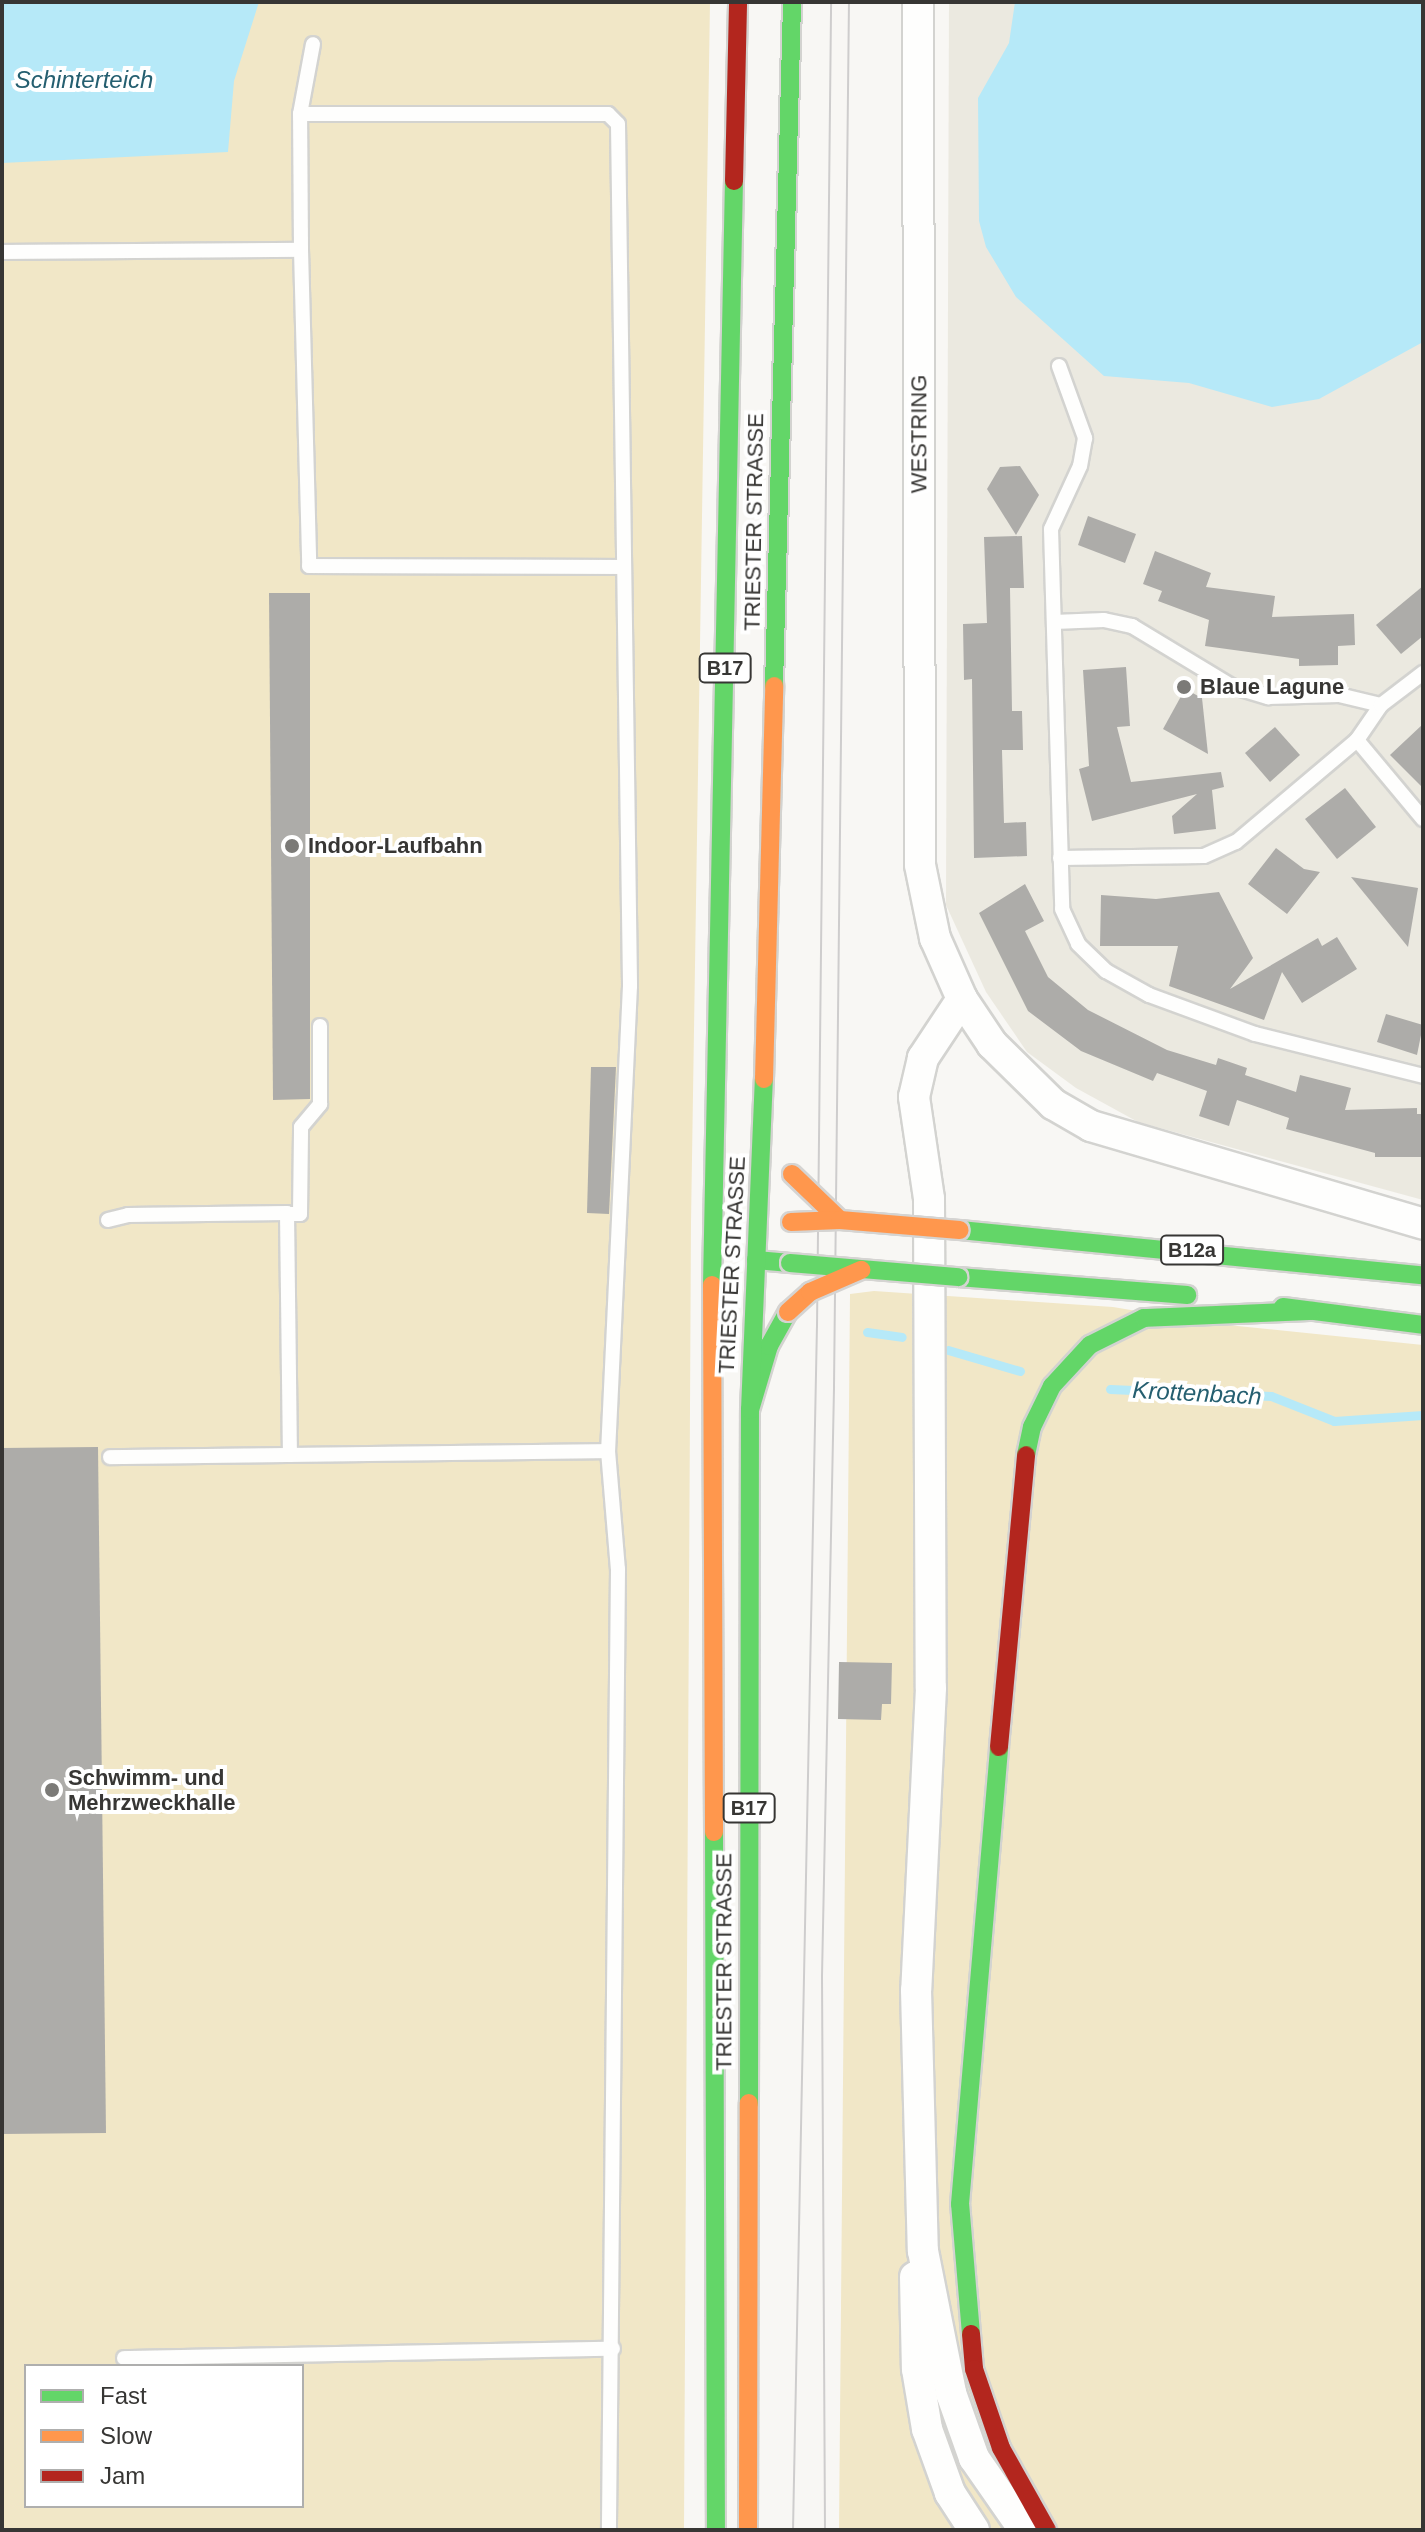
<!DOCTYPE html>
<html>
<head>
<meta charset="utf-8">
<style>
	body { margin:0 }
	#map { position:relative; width:1425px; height:2532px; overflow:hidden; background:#f8f7f4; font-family:Arial,sans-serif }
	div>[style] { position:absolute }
	.built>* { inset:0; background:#ebe9e0 }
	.green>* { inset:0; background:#f1e7c7 }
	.water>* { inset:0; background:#b6e9f8 }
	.stream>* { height:9px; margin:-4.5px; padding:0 4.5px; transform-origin:4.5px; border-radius:4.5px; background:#b6e9f8 }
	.building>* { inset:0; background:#adaca9 }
	.roads { filter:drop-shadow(2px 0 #d3d3d0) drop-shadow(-2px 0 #d3d3d0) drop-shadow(0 2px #d3d3d0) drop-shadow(0 -2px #d3d3d0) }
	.lane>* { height:14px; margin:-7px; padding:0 7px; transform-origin:7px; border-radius:7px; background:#fefefd }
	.street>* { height:30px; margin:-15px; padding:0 15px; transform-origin:15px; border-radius:15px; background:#fefefd }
	.fast>* { height:18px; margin:-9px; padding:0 9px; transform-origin:9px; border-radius:9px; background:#63d668 }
	.slow>* { height:18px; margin:-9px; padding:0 9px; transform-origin:9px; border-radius:9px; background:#ff974d }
	.jam>* { height:18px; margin:-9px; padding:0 9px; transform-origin:9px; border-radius:9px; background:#b3261e }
	.tram>* { height:2px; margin:-1px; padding:0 1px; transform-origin:1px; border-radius:1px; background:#cecdcd }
	.bridges { filter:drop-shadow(2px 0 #d5d4d2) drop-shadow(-2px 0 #d5d4d2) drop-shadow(0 2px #d5d4d2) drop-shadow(0 -2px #d5d4d2) }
	.fast-bridge>* { height:18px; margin:-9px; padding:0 9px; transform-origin:9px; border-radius:9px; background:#63d668 }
	.slow-bridge>* { height:18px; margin:-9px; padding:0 9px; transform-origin:9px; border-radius:9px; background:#ff974d }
	.dots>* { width:22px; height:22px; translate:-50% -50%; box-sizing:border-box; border:4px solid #fff; border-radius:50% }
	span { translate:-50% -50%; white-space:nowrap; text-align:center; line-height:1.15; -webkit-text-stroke:8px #fff; paint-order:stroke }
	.shield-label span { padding:2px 6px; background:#fff; border:2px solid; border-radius:6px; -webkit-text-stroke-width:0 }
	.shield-label { font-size:20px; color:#373634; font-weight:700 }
	.street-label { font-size:22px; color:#373634 }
	.poi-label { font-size:22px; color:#373634; font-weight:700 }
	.left { translate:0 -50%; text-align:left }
	.water-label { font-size:24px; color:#255f70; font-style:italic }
	.frame { position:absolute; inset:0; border:4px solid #373634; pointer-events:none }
	.legend { position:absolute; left:24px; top:2364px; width:280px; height:144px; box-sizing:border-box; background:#fff; border:2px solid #afafae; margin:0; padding:10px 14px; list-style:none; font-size:24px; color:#373634 }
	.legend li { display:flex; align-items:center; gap:16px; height:40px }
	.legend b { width:40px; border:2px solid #afafae }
</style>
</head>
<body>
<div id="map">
	<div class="built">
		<div style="clip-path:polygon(949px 2px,1423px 2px,1423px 1200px,1138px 1122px,1076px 1088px,1027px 1052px,986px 992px,946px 905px)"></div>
	</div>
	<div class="green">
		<div style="clip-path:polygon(evenodd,2px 2px,710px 2px,691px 1223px,684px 2530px,2px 2530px,2px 2px,26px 2366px,302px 2366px,302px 2506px,26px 2506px,26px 2366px)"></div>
		<div style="clip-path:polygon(874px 1291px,1113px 1307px,1208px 1323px,1423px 1345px,1423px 2530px,839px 2530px,850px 1294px)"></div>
	</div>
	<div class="water">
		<div style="clip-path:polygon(2px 2px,259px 2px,234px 81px,228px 152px,2px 163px)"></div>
		<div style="clip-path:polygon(1015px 2px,1423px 2px,1423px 342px,1319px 399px,1272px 407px,1189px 383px,1104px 376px,1016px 297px,986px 247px,979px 221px,978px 98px,1009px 43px)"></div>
	</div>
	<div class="stream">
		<div style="left:867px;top:1332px;width:35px;rotate:8deg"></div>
		<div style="left:948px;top:1350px;width:75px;rotate:16.3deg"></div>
		<div style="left:1110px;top:1389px;width:161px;rotate:2.5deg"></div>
		<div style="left:1271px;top:1396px;width:68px;rotate:21.6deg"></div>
		<div style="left:1334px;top:1421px;width:89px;rotate:-3.9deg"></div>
	</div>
	<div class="building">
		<div style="clip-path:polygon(1020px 466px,1039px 495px,1016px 535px,987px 489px,1000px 467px)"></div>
		<div style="clip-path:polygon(1088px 516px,1136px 534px,1125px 563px,1078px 545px)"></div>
		<div style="clip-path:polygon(1022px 536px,1024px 588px,1010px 588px,1012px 711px,1022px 711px,1023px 750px,1002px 750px,1004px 823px,1026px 822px,1027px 856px,974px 858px,972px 679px,964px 680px,963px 624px,987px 623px,984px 537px)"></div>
		<div style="clip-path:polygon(1155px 551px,1211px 573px,1206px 587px,1275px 596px,1272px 617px,1354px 614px,1355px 645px,1338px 646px,1338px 665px,1299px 666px,1299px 659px,1205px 646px,1209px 620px,1158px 601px,1162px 591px,1143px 584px)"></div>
		<div style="clip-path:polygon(1423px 586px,1423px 636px,1401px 654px,1376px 625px)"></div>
		<div style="clip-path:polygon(269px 593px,310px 593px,310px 1099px,273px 1100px)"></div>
		<div style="clip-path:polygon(1126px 667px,1130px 726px,1117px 727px,1131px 782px,1221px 772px,1224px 787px,1212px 790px,1216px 829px,1174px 834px,1172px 816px,1197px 794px,1092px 821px,1079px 769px,1089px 766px,1083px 670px)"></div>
		<div style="clip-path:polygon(1185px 689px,1202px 698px,1208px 754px,1163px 729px)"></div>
		<div style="clip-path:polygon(1423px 724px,1423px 788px,1390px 755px)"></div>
		<div style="clip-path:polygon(1275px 727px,1300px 755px,1270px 782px,1245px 753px)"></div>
		<div style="clip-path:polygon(1345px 788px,1376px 827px,1337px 859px,1305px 819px)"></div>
		<div style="clip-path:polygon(1276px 848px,1304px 869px,1320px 872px,1287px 914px,1248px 884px)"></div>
		<div style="clip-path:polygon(1351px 877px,1418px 888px,1408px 947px)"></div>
		<div style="clip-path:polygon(1025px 884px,1044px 921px,1025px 931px,1048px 977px,1088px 1010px,1167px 1050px,1216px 1065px,1218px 1058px,1247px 1068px,1245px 1075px,1296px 1092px,1300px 1075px,1351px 1088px,1345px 1110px,1417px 1108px,1417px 1114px,1423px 1114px,1423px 1157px,1375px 1157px,1375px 1153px,1286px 1129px,1289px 1118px,1237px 1100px,1229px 1126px,1199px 1116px,1207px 1091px,1157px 1073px,1153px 1081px,1081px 1051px,1028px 1011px,979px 913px)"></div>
		<div style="clip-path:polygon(1219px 892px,1253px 958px,1230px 989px,1318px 938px,1322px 946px,1337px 937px,1357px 969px,1302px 1003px,1282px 972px,1264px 1020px,1169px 986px,1178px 946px,1100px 946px,1101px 895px,1156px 899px)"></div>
		<div style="clip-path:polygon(1386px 1014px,1423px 1025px,1417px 1055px,1377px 1042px)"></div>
		<div style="clip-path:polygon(591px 1067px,616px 1067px,609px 1214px,587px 1213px)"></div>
		<div style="clip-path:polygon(98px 1447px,106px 2133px,2px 2134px,2px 1448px)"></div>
		<div style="clip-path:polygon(839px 1662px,892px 1663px,891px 1704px,882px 1704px,881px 1720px,838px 1719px)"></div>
	</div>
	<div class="roads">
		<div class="lane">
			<div style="left:300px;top:114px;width:71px;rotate:-79.5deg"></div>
			<div style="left:301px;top:250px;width:316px;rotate:88.5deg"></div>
			<div style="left:309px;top:566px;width:315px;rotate:0.2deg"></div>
			<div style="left:2px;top:252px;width:299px;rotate:-0.4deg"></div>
			<div style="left:301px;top:250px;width:136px;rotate:-90.4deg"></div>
			<div style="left:300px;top:114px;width:308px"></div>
			<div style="left:608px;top:114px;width:14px;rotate:45deg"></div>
			<div style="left:618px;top:124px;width:862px;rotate:89.2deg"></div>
			<div style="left:630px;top:986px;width:466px;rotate:92.7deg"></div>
			<div style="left:608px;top:1451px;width:498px;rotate:179.3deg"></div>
			<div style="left:1059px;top:366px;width:77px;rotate:70.1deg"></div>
			<div style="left:1085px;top:438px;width:28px;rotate:100deg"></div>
			<div style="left:1080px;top:466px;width:69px;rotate:114.7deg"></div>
			<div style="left:1051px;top:529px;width:380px;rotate:88.3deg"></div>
			<div style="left:1062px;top:909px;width:38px;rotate:65deg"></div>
			<div style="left:1078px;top:944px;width:39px;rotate:44deg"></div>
			<div style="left:1106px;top:971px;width:49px;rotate:29.2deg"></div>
			<div style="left:1149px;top:995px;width:113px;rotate:20.2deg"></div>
			<div style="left:1255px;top:1034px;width:173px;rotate:14deg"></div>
			<div style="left:1054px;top:622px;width:50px;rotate:-2.3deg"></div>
			<div style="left:1104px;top:620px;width:29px;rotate:12deg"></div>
			<div style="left:1132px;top:626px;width:116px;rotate:31.2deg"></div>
			<div style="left:1231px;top:686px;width:39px;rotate:17deg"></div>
			<div style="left:1268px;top:697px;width:71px;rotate:-1.6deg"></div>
			<div style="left:1339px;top:695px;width:43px;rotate:13.4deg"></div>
			<div style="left:1357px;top:740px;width:103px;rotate:50.1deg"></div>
			<div style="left:1060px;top:858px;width:144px;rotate:-0.8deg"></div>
			<div style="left:1204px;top:856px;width:35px;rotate:-24deg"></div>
			<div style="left:1236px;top:842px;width:158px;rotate:-40.1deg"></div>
			<div style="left:1357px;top:740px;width:42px;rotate:-55.6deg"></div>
			<div style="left:1381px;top:705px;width:53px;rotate:-37.3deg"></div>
			<div style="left:287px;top:1214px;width:13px"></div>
			<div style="left:300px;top:1214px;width:87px;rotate:-89.3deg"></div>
			<div style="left:301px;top:1127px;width:30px;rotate:-50deg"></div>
			<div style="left:320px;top:1104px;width:78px;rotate:-90deg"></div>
			<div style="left:108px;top:1220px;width:21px;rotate:-14deg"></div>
			<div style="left:128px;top:1215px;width:159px;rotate:-0.7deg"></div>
			<div style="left:287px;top:1213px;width:242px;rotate:89.3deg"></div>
			<div style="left:608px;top:1451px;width:118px;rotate:85.2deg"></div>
			<div style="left:618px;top:1569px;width:961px;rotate:90.54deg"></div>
			<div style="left:124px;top:2358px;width:489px;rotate:-1.1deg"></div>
		</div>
		<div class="street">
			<div style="left:918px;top:2px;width:863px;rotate:89.87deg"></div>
			<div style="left:920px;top:865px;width:75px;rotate:78.4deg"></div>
			<div style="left:935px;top:938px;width:67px;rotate:66.1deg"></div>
			<div style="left:962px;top:999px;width:54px;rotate:56.3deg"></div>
			<div style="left:992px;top:1044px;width:86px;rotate:44.5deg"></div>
			<div style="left:1053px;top:1104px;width:44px;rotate:30.1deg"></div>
			<div style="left:1091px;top:1126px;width:346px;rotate:16.4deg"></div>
			<div style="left:962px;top:999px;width:71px;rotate:123.5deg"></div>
			<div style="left:923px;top:1058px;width:40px;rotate:103deg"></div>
			<div style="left:914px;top:1097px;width:103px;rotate:81.6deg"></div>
			<div style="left:929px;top:1199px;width:489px;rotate:89.8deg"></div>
			<div style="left:931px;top:1688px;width:302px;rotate:92.8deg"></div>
			<div style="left:916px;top:1990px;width:261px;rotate:88.5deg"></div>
			<div style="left:923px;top:2251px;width:145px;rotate:78.8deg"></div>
			<div style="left:951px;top:2393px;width:69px;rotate:70.5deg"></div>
			<div style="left:974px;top:2458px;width:88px;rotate:55.2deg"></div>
			<div style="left:915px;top:2277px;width:92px;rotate:88.8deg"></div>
			<div style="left:917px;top:2369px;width:61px;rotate:80.5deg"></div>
			<div style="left:927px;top:2429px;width:68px;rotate:70.2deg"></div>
			<div style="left:950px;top:2493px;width:44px;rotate:57deg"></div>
		</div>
		<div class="fast">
			<div style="left:774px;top:686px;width:684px;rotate:-88.49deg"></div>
			<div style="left:960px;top:1230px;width:465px;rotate:5.6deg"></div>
			<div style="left:756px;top:1260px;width:34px;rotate:5deg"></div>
			<div style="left:958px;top:1277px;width:230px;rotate:4.5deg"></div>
			<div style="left:712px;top:1285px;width:1104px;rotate:-88.86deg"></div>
			<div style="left:1283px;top:1307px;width:141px;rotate:7.3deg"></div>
			<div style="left:750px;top:1410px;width:67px;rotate:-73.5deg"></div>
			<div style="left:769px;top:1346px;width:39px;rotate:-61deg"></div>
			<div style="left:1026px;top:1455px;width:29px;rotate:-78deg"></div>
			<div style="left:1032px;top:1427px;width:46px;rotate:-64deg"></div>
			<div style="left:1052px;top:1386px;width:56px;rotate:-47.2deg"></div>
			<div style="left:1090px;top:1345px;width:60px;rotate:-26.6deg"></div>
			<div style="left:1144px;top:1318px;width:168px;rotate:-2.4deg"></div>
			<div style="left:714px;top:1832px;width:698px;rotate:89.84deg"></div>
			<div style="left:749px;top:2103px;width:693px;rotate:-89.92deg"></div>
			<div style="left:750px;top:1410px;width:331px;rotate:-87.6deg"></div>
			<div style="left:971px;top:2334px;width:130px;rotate:-94.8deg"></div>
			<div style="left:960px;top:2204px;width:459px;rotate:-85.1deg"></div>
		</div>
		<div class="slow">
			<div style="left:764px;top:1079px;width:393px;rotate:-88.5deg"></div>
			<div style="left:712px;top:1285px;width:547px;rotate:89.79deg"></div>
			<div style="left:748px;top:2530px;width:427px;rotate:-89.9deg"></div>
		</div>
		<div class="jam">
			<div style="left:734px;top:181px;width:179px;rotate:-88.7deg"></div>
			<div style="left:999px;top:1747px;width:293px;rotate:-84.7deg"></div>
			<div style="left:971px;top:2334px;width:35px;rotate:85deg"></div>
			<div style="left:974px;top:2369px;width:83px;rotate:71.1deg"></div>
			<div style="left:1001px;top:2448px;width:94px;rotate:60.7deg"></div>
		</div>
	</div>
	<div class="tram">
		<div style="left:793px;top:2530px;width:1203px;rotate:-88.86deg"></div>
		<div style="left:817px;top:1327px;width:1325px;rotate:-89.39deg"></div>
		<div style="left:825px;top:2530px;width:554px;rotate:-90.31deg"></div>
		<div style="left:822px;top:1976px;width:590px;rotate:-88.83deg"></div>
		<div style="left:834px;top:1386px;width:1384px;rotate:-89.38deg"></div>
	</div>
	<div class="bridges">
		<div class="fast-bridge">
			<div style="left:790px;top:1263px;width:169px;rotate:4.8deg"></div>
		</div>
		<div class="slow-bridge">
			<div style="left:792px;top:1174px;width:66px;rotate:43.8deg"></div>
			<div style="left:791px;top:1222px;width:49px;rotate:-2.3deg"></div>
			<div style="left:840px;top:1220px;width:120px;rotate:4.8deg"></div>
			<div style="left:788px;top:1312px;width:30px;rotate:-42deg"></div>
			<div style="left:810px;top:1292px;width:56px;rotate:-23.3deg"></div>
		</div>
	</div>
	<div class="dots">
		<div style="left:1184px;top:687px;background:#7b7a77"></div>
		<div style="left:292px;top:846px;background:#7b7a77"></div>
		<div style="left:52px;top:1790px;background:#7b7a77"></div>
	</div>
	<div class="shield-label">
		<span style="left:725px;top:668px">B17</span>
		<span style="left:1192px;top:1250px">B12a</span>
		<span style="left:749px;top:1808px">B17</span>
	</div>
	<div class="street-label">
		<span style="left:919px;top:434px;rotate:-90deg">WESTRING</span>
		<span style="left:754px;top:522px;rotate:-89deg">TRIESTER STRASSE</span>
		<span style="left:732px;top:1265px;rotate:-87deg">TRIESTER STRASSE</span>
		<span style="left:724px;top:1962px;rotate:-90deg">TRIESTER STRASSE</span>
	</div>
	<div class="poi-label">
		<span class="left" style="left:1200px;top:687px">Blaue Lagune</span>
		<span class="left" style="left:308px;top:846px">Indoor-Laufbahn</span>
		<span class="left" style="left:68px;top:1790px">Schwimm- und<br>Mehrzweckhalle</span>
	</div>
	<div class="water-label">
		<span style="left:84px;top:80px">Schinterteich</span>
		<span style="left:1197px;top:1393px;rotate:3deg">Krottenbach</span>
	</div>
	<div class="frame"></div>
	<ul class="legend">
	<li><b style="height:10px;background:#63d668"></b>Fast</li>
	<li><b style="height:10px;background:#ff974d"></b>Slow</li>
	<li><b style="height:10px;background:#b3261e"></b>Jam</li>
	</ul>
</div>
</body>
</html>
